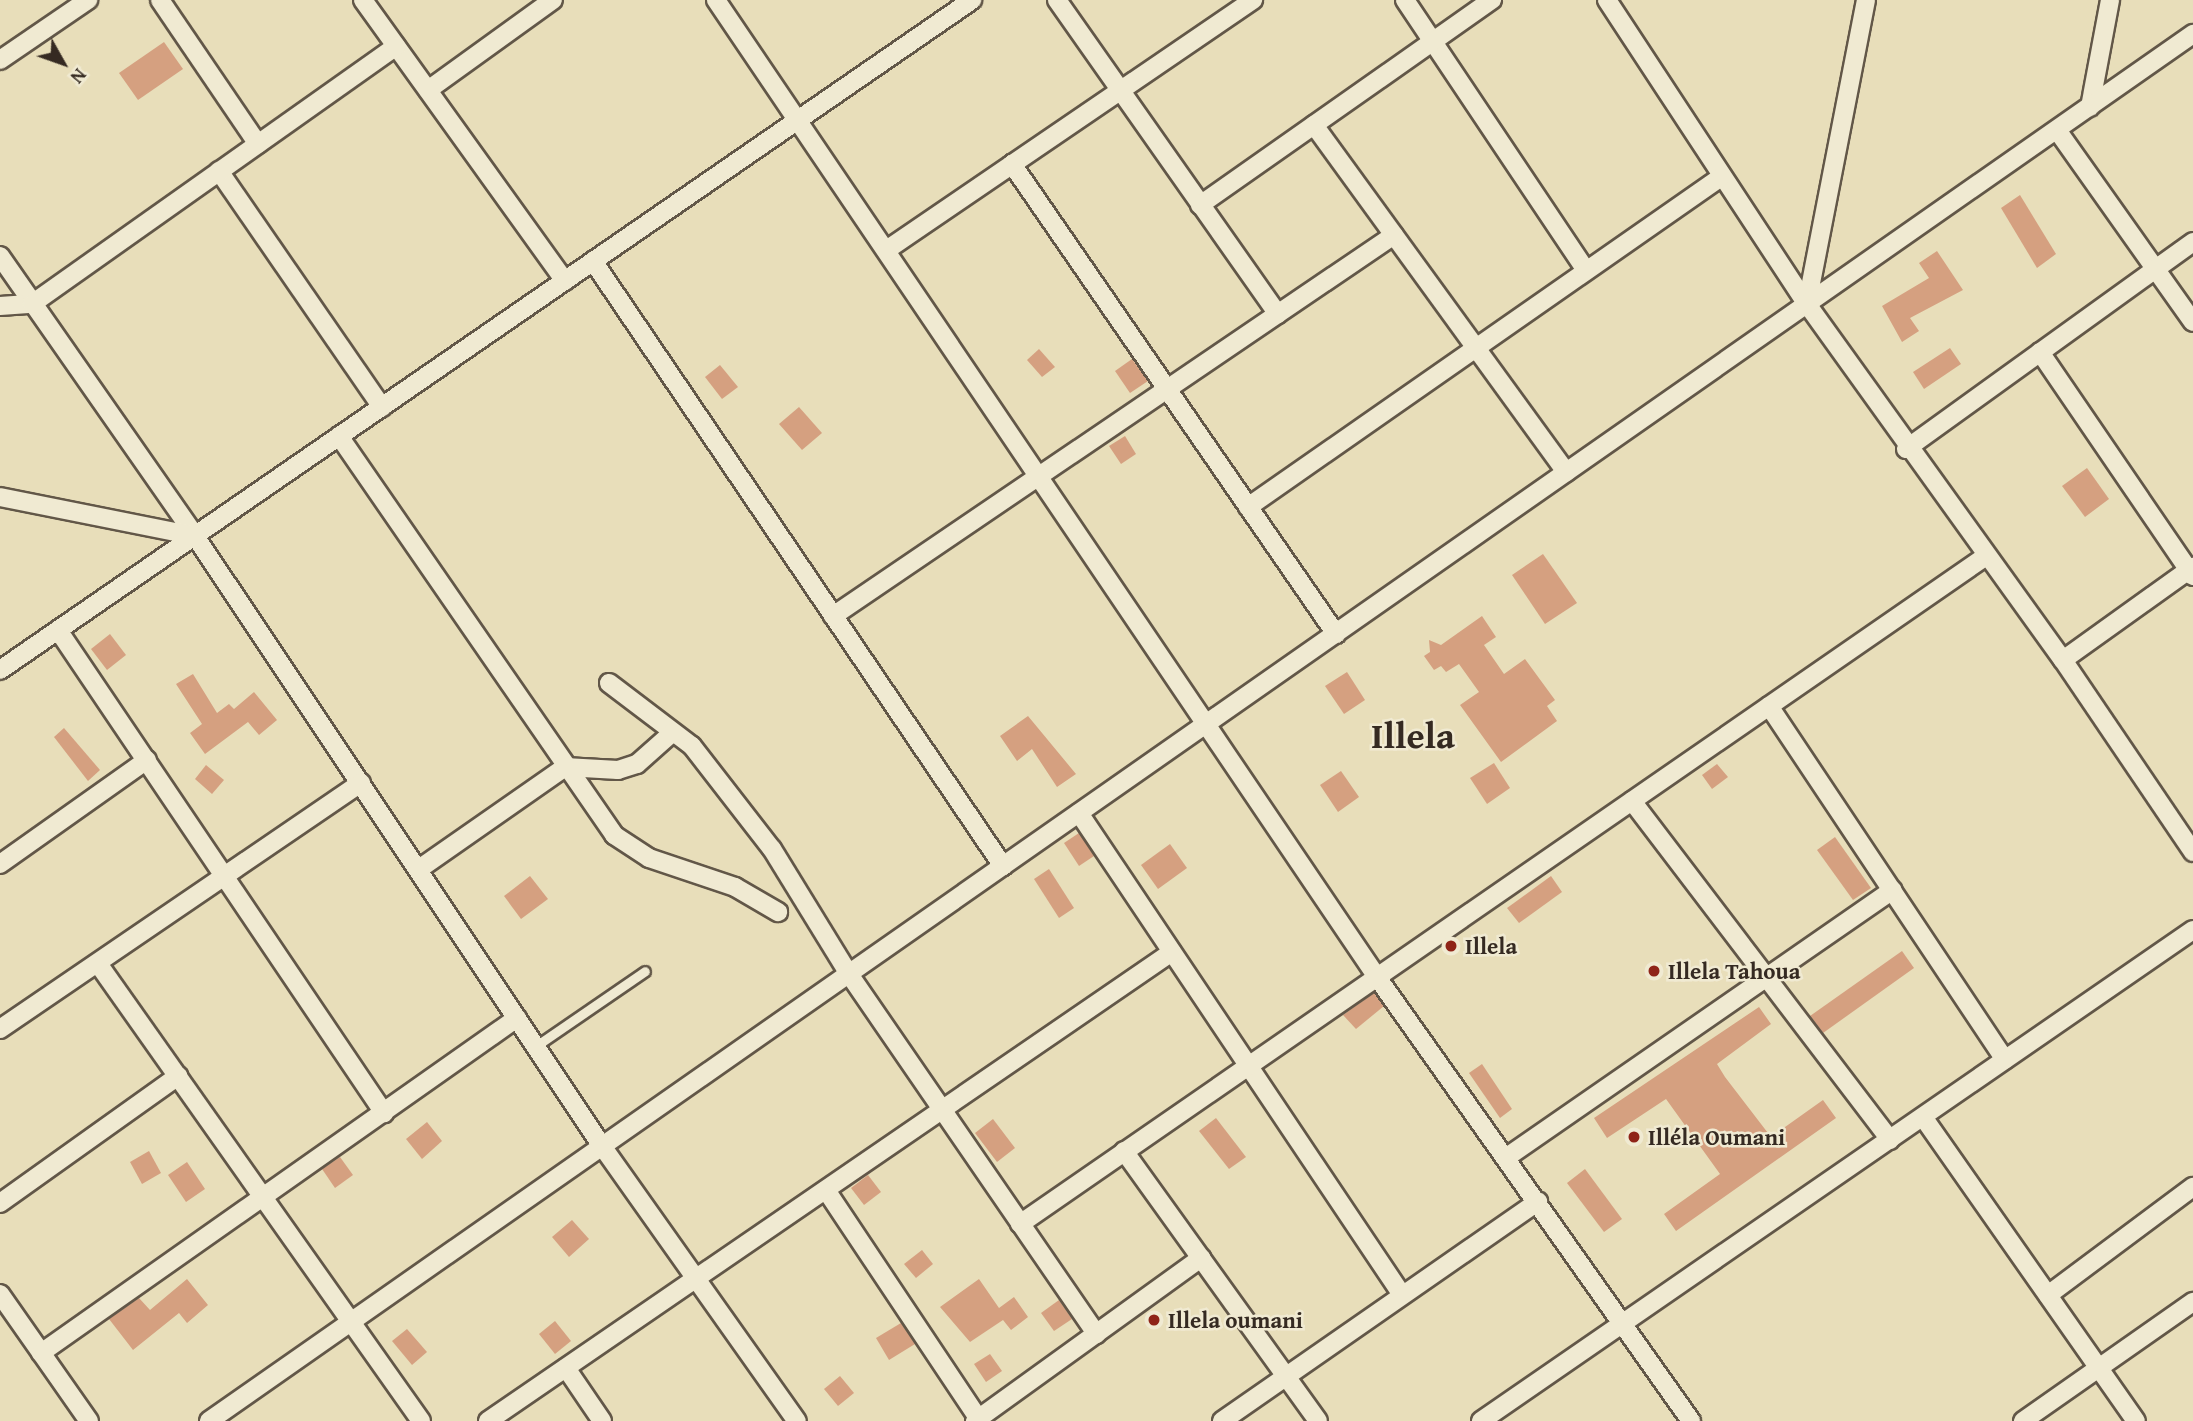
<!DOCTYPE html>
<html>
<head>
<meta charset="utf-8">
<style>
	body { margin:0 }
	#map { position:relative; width:2193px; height:1421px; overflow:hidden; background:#e8deba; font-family:"Gentium Book Plus",serif }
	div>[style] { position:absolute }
	.building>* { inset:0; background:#d5a080 }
	.roads { filter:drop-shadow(2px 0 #625748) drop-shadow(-2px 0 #625748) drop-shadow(0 2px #625748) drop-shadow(0 -2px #625748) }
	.lane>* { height:9px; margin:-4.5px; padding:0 4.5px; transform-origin:4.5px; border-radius:4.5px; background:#f0ead2 }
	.street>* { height:18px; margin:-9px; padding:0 9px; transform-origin:9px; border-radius:9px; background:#f0ead2 }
	.dots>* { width:19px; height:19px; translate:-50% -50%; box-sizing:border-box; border:4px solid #f0ead2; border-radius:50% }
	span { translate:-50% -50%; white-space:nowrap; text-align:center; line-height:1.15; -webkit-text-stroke:5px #f0ead2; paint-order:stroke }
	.poi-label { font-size:23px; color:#352a22; font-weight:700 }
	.left { translate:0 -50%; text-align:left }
	.town-label { font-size:37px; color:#352a22; font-weight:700 }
	.north { position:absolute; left:28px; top:28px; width:70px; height:70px; -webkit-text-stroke:5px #f0ead2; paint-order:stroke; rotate:130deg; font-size:19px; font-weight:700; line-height:28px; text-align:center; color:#352a22 }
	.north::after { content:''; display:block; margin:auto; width:24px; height:32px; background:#352a22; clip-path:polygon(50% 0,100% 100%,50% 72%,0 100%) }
</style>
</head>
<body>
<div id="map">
	<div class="building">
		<div style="clip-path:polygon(164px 42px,183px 69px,138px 100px,119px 73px)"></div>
		<div style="clip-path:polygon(2020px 195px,2056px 254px,2037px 268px,2001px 208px)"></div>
		<div style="clip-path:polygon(1937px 251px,1963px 290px,1910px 318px,1919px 331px,1902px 342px,1882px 306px,1929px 278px,1919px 263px)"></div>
		<div style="clip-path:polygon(1950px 348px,1961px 364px,1924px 389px,1913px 372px)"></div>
		<div style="clip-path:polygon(1039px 349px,1055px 367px,1042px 377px,1027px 360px)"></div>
		<div style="clip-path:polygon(1132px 359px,1148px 381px,1130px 393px,1115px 371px)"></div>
		<div style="clip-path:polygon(720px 365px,738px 387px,722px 399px,705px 377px)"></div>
		<div style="clip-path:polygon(799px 407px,822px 433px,802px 450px,779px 424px)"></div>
		<div style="clip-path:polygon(1125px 436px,1136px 454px,1121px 464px,1109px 446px)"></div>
		<div style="clip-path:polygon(2087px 468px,2109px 499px,2085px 517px,2062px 486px)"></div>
		<div style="clip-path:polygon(1543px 554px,1577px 603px,1545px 624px,1512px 575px)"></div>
		<div style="clip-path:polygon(1482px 616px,1496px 637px,1484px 645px,1504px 674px,1525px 659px,1555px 700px,1547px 706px,1557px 721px,1501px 762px,1460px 705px,1479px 692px,1459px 664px,1446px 672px,1441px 666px,1434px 670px,1424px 656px,1430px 652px,1429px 640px,1441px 645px)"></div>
		<div style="clip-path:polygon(110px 634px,126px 655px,107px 670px,91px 649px)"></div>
		<div style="clip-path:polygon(1347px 672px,1365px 700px,1344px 714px,1325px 686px)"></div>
		<div style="clip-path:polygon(193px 674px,217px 713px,229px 704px,234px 709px,254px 692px,277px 720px,259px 735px,248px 722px,205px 754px,190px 733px,202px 724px,176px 684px)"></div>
		<div style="clip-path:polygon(1028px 716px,1076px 774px,1057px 787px,1032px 749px,1017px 761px,1000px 736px)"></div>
		<div style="clip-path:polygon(64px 728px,100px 770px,88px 781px,54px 737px)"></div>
		<div style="clip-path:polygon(1494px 763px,1510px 788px,1487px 804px,1470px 778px)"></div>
		<div style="clip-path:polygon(1717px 764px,1728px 777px,1712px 789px,1702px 775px)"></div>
		<div style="clip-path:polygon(206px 765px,224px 780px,212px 794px,195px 779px)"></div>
		<div style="clip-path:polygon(1341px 771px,1359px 797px,1338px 812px,1320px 785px)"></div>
		<div style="clip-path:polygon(1079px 833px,1094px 856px,1079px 866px,1064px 843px)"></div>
		<div style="clip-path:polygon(1835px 837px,1871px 888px,1853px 900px,1817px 850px)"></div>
		<div style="clip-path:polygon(1170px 844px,1187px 868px,1158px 889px,1141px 865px)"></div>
		<div style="clip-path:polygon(1049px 869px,1074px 908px,1059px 918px,1034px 879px)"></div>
		<div style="clip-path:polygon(530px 876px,548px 899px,521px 919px,504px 896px)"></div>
		<div style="clip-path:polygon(1551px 876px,1562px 892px,1519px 923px,1507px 908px)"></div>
		<div style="clip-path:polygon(1902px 951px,1914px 968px,1823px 1033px,1810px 1016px)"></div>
		<div style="clip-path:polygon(1374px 993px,1384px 1006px,1356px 1029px,1343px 1015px)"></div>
		<div style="clip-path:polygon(1759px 1007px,1771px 1024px,1717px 1064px,1725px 1077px,1771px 1137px,1823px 1100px,1836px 1118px,1676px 1231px,1664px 1214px,1720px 1174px,1666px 1099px,1607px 1138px,1594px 1118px)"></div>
		<div style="clip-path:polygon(1482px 1064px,1512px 1109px,1500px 1118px,1469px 1073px)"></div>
		<div style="clip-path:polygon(1216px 1118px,1246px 1157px,1229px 1169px,1199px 1131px)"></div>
		<div style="clip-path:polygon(993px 1119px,1015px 1148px,997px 1162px,975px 1133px)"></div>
		<div style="clip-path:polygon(427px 1122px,442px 1141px,422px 1159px,406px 1139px)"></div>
		<div style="clip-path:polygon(149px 1151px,161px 1173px,142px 1184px,130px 1162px)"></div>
		<div style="clip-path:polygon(340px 1157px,353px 1175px,335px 1188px,322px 1169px)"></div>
		<div style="clip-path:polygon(187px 1162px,205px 1189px,186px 1202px,168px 1175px)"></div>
		<div style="clip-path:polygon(1585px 1169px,1622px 1219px,1604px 1232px,1567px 1183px)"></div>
		<div style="clip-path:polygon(868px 1175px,881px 1192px,864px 1205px,851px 1188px)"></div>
		<div style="clip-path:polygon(572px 1220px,589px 1239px,569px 1257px,552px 1237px)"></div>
		<div style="clip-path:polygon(922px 1250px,933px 1264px,916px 1278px,904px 1264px)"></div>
		<div style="clip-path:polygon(187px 1279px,208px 1305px,187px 1323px,179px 1313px,133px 1350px,109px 1319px,139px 1298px,150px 1310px)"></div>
		<div style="clip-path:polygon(979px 1279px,999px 1308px,1014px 1297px,1028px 1317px,1011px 1330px,1003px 1320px,970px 1342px,940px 1307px)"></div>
		<div style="clip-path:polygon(1059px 1300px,1072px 1319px,1054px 1331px,1041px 1313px)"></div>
		<div style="clip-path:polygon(555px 1321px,571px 1341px,555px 1354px,539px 1334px)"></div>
		<div style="clip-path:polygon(901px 1323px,915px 1344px,889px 1360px,876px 1338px)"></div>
		<div style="clip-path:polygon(407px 1329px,427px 1352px,412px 1365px,392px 1341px)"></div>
		<div style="clip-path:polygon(990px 1354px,1002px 1371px,986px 1382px,974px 1364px)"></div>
		<div style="clip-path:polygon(840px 1376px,854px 1393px,838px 1406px,824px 1389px)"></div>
	</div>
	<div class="roads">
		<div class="lane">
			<div style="left:536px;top:1046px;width:132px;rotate:-34.5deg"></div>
		</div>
		<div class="street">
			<div style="left:160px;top:0;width:174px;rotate:55.8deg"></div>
			<div style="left:363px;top:0;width:346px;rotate:54.3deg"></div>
			<div style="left:716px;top:0;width:1180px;rotate:55.92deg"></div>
			<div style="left:1377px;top:977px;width:544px;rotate:54.73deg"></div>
			<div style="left:1057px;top:0;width:384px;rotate:54.9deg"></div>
			<div style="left:1405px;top:0;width:324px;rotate:56.2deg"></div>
			<div style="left:1607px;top:0;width:364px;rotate:56.7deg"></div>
			<div style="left:1866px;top:0;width:310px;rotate:101deg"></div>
			<div style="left:1807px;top:304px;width:438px;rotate:54.3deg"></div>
			<div style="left:2063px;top:660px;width:232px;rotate:55.9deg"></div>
			<div style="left:0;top:60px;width:107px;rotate:-34.3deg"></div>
			<div style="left:428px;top:90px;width:154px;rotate:-35.8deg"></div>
			<div style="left:2090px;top:107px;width:109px;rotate:-79.4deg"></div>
			<div style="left:1314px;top:125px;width:429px;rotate:54deg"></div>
			<div style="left:2057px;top:130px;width:235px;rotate:54.7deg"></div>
			<div style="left:1012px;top:164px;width:571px;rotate:55.42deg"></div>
			<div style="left:219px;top:171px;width:287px;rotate:55.4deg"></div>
			<div style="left:1200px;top:205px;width:357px;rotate:-35.1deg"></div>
			<div style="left:888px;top:249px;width:442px;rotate:-34.3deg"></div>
			<div style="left:0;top:256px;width:341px;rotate:55.1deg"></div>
			<div style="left:195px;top:536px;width:733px;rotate:56.29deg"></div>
			<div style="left:602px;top:1146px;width:337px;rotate:54.7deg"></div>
			<div style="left:593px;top:261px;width:731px;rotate:55.88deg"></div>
			<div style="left:0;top:306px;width:32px;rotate:-4deg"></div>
			<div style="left:32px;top:304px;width:446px;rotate:-35.3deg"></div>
			<div style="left:2040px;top:352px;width:271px;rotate:55.7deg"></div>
			<div style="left:339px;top:436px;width:485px;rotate:55.4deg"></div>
			<div style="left:614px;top:835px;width:42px;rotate:33.3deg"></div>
			<div style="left:649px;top:858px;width:91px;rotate:18.6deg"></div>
			<div style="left:735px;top:887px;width:50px;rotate:30.2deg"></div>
			<div style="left:1906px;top:449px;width:354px;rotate:-35.8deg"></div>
			<div style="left:0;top:497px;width:199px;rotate:11.3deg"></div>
			<div style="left:1248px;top:507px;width:577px;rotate:-34.9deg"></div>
			<div style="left:833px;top:616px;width:678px;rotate:-34.18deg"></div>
			<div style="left:58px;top:630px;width:583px;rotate:55.98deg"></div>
			<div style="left:2063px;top:660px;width:160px;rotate:-35.6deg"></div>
			<div style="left:0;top:670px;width:1181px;rotate:-34.58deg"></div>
			<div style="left:609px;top:683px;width:104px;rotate:37.2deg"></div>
			<div style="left:692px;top:746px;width:130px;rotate:52.2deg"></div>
			<div style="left:772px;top:849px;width:147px;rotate:58.4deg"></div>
			<div style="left:849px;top:974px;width:437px;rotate:55.5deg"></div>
			<div style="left:1769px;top:706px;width:425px;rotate:56.3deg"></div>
			<div style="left:1632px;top:801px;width:426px;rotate:52.7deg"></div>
			<div style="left:1079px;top:813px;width:580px;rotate:56.17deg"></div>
			<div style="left:0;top:864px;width:180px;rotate:-35.3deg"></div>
			<div style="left:419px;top:869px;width:178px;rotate:-34.9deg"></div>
			<div style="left:565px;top:767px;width:53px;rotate:3.2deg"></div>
			<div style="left:618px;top:770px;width:20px;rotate:-18deg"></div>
			<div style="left:637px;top:764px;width:48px;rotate:-41.6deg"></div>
			<div style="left:99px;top:965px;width:558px;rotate:54.77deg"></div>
			<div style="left:0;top:1029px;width:437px;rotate:-34.3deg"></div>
			<div style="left:1923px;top:1117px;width:371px;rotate:55deg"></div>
			<div style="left:1124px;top:1151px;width:332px;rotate:54.3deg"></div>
			<div style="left:1507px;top:1157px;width:469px;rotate:-34.7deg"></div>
			<div style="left:826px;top:1190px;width:278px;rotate:56.3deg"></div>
			<div style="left:0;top:1203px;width:219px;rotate:-35.5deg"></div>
			<div style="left:1020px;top:1224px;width:1174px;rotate:-34.66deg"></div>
			<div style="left:0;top:1294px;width:155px;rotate:55deg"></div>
			<div style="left:2048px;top:1295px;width:181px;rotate:-36.7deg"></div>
			<div style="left:41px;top:1353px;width:582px;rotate:-35.14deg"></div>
			<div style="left:566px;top:1368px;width:64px;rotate:55.8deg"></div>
			<div style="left:209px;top:1421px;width:2421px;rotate:-34.96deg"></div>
			<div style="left:488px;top:1421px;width:829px;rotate:-34.44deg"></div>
			<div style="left:975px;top:1421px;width:279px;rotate:-35.8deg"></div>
			<div style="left:1222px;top:1421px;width:385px;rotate:-34.8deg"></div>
			<div style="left:1481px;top:1421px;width:865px;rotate:-34.59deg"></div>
			<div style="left:2023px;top:1421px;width:208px;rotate:-35deg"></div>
		</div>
	</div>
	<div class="dots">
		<div style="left:1451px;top:946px;background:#8f2418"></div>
		<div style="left:1654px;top:971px;background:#8f2418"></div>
		<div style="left:1634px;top:1137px;background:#8f2418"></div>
		<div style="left:1154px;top:1320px;background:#8f2418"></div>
	</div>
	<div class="poi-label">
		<span class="left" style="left:1465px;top:946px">Illela</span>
		<span class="left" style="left:1668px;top:971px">Illela Tahoua</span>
		<span class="left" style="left:1648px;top:1137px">Illéla Oumani</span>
		<span class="left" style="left:1168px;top:1320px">Illela oumani</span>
	</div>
	<div class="town-label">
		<span style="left:1413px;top:735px">Illela</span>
	</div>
	<div class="north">N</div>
</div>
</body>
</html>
